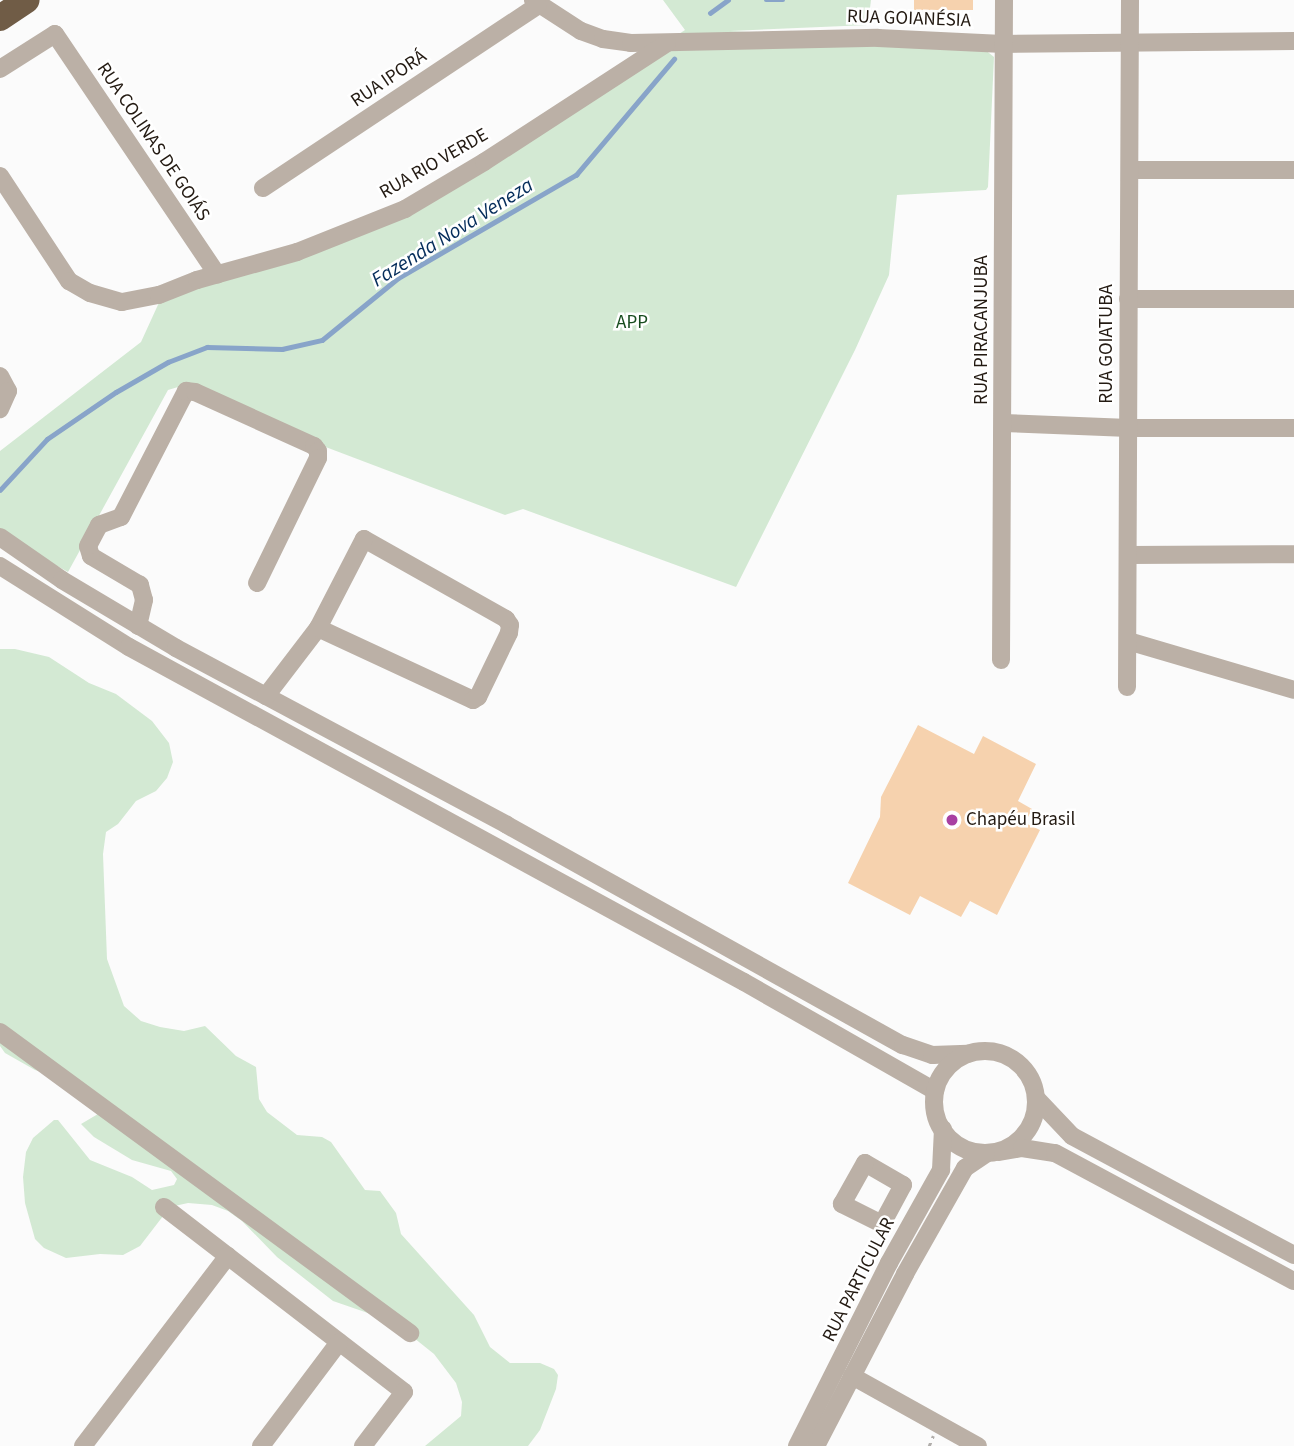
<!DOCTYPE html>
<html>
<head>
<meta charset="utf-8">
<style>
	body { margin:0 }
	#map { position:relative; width:1294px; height:1446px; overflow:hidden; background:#fbfbfb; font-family:"Source Sans 3",sans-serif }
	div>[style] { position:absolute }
	.green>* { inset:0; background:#d3e9d3 }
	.stream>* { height:4.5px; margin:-2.25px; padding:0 2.25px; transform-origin:2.25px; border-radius:2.25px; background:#88a4c9 }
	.building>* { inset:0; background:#f6d2ae }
	.path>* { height:2.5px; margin-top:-1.25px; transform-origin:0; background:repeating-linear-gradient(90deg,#b1aeab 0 3.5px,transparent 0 8.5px) }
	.minor>* { height:18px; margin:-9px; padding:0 9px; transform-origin:9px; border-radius:9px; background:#bbb0a6 }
	.minor>.ring { margin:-9px; padding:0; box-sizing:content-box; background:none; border:18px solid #bbb0a6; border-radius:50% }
	.highway>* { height:26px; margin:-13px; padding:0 13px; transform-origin:13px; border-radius:13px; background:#705c46 }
	.dots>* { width:19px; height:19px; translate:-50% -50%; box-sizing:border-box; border:4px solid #fff; border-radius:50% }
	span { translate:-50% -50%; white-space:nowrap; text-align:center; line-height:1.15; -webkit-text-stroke:5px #fff; paint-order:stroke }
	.street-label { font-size:19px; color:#231a12 }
	.park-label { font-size:19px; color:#174c1e }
	.poi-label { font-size:19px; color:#231a12 }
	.left { translate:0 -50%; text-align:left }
	.water-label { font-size:21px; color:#042c5a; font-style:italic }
</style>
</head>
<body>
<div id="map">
	<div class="green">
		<div style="clip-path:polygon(663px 0,871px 0,868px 25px,730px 31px,877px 39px,984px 49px,994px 57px,988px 187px,986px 190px,897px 195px,889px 275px,855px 350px,736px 587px,523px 509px,505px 515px,323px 446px,188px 384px,168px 390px,68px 572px,0 534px,0 451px,141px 342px,162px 296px,405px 214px,685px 30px)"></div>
		<div style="clip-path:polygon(0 649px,15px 649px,49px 657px,89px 683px,116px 694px,152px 721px,169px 743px,173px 762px,167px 778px,156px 791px,136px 801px,118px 824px,106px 832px,103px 854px,107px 959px,124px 1006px,141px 1021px,160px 1027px,184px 1031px,205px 1026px,236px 1056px,256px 1067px,259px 1099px,267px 1112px,297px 1135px,322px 1137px,331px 1142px,365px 1190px,380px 1191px,396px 1213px,401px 1234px,474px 1315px,490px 1347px,510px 1363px,540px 1363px,554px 1369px,558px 1375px,556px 1389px,540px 1430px,528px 1446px,425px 1446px,461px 1416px,462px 1402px,456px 1383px,434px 1354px,394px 1322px,333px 1301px,277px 1257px,242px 1221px,228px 1211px,212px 1205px,188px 1203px,170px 1207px,140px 1246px,123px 1255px,100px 1254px,66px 1258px,44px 1248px,35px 1239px,25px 1203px,23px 1177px,26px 1152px,33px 1138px,54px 1120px,58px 1120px,90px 1160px,132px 1177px,152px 1190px,174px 1185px,177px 1179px,171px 1171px,132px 1160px,94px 1137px,81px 1124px,98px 1114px,64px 1079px,35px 1070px,5px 1053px,0 1046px)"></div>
	</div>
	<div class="stream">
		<div style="left:766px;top:0;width:17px"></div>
		<div style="left:710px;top:13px;width:22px;rotate:-36deg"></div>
		<div style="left:0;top:490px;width:69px;rotate:-47.3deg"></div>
		<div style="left:47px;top:439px;width:83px;rotate:-34.3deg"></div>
		<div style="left:116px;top:392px;width:60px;rotate:-30deg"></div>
		<div style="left:168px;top:362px;width:42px;rotate:-21deg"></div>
		<div style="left:207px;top:347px;width:75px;rotate:1.5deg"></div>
		<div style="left:282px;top:349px;width:41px;rotate:-12.7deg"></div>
		<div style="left:322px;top:340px;width:98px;rotate:-39.2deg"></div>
		<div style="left:398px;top:278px;width:206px;rotate:-30.1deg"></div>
		<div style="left:576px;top:175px;width:152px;rotate:-49.8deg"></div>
	</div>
	<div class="building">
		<div style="clip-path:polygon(914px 0,973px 0,973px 10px,914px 10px)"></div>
		<div style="clip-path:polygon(918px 725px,974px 754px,983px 736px,1036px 764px,1018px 801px,1032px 809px,1025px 823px,1040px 830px,997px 915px,970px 901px,961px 917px,920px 896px,910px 915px,848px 883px,880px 817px,881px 797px)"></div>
	</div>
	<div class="path">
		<div style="left:929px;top:1446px;width:11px;rotate:-68deg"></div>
	</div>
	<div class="minor">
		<div style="left:533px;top:0;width:57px;rotate:32.9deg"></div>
		<div style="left:581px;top:31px;width:23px;rotate:20deg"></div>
		<div style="left:603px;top:39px;width:28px;rotate:8deg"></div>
		<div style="left:631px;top:43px;width:247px;rotate:-1.2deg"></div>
		<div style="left:878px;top:38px;width:125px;rotate:2.7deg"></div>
		<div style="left:1003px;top:44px;width:291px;rotate:-0.6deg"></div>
		<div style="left:0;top:69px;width:65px;rotate:-32.5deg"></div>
		<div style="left:55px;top:34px;width:290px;rotate:56deg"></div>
		<div style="left:1130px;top:170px;width:164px"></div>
		<div style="left:0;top:176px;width:126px;rotate:56.7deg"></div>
		<div style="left:69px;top:281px;width:24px;rotate:30deg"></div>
		<div style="left:90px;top:293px;width:33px;rotate:16deg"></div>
		<div style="left:122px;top:302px;width:38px;rotate:-11deg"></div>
		<div style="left:159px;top:295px;width:41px;rotate:-21.5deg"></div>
		<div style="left:197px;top:280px;width:104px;rotate:-15.6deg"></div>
		<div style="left:297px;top:252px;width:116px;rotate:-21.7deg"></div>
		<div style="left:405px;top:209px;width:92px;rotate:-30.7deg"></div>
		<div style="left:484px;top:162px;width:218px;rotate:-33deg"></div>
		<div style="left:263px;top:188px;width:330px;rotate:-33.6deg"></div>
		<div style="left:1128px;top:299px;width:166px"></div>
		<div style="left:0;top:376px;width:17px;rotate:62deg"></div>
		<div style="left:8px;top:391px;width:20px;rotate:114deg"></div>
		<div style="left:1003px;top:423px;width:126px;rotate:2.3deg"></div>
		<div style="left:1129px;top:428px;width:165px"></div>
		<div style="left:0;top:537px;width:75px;rotate:34.7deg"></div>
		<div style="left:62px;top:580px;width:133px;rotate:30.8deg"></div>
		<div style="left:176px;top:648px;width:375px;rotate:28.1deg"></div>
		<div style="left:507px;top:825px;width:453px;rotate:29.1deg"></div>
		<div style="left:903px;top:1045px;width:31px;rotate:19deg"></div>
		<div style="left:932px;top:1055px;width:36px;rotate:-2deg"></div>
		<div style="left:1128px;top:555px;width:166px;rotate:-0.3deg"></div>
		<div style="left:0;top:566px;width:152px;rotate:32.1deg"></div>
		<div style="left:129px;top:647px;width:700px;rotate:28.58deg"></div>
		<div style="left:744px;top:982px;width:220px;rotate:29.7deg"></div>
		<div style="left:138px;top:626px;width:27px;rotate:-77deg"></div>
		<div style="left:144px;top:600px;width:16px;rotate:-105deg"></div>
		<div style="left:140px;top:585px;width:57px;rotate:-149.4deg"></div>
		<div style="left:91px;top:556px;width:10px;rotate:-107deg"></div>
		<div style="left:88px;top:546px;width:24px;rotate:-62deg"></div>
		<div style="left:99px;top:525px;width:23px;rotate:-20deg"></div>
		<div style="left:121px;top:517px;width:142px;rotate:-62.7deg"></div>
		<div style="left:186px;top:391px;width:9px;rotate:6deg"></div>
		<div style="left:195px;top:392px;width:131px;rotate:24.4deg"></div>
		<div style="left:314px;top:446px;width:6px;rotate:51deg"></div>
		<div style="left:318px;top:451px;width:7px;rotate:90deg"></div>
		<div style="left:318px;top:458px;width:139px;rotate:116deg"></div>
		<div style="left:1128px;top:641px;width:173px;rotate:16.4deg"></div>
		<div style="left:1001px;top:660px;width:660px;rotate:-89.74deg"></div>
		<div style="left:1127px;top:687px;width:687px;rotate:-89.75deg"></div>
		<div style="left:266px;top:696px;width:86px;rotate:-52.6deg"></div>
		<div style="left:318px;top:628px;width:171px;rotate:24.9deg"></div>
		<div style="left:473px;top:700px;width:6px;rotate:-31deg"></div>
		<div style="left:478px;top:697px;width:71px;rotate:-64.2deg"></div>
		<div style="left:509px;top:633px;width:8px;rotate:-83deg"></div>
		<div style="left:510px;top:625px;width:7px;rotate:-124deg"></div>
		<div style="left:506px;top:619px;width:163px;rotate:-150.6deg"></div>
		<div style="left:364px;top:539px;width:100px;rotate:117.3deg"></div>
		<div style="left:0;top:1032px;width:509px;rotate:36.28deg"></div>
		<div class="ring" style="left:934px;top:1051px;width:84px;height:84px"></div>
		<div style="left:1036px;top:1098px;width:52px;rotate:46.5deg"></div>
		<div style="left:1072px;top:1136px;width:252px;rotate:28.2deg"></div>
		<div style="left:999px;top:1152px;width:23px;rotate:-10deg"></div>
		<div style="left:1022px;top:1148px;width:33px;rotate:9deg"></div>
		<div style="left:1055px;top:1153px;width:271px;rotate:28.2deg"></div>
		<div style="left:865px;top:1163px;width:44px;rotate:30.1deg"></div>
		<div style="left:903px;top:1185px;width:44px;rotate:118.3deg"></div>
		<div style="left:882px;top:1224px;width:45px;rotate:-153.4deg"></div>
		<div style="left:842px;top:1204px;width:47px;rotate:-60.7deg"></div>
		<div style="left:164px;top:1207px;width:303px;rotate:37.6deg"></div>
		<div style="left:404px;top:1392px;width:68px;rotate:127.2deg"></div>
		<div style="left:852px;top:1376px;width:144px;rotate:29.1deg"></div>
		<div style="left:83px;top:1446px;width:239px;rotate:-52.7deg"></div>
		<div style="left:261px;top:1446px;width:130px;rotate:-53.1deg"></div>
		<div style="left:797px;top:1446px;width:205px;rotate:-63.3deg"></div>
		<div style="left:889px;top:1263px;width:107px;rotate:-60.8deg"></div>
		<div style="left:941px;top:1170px;width:41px;rotate:-87.2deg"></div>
		<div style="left:816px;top:1446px;width:194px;rotate:-62.6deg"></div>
		<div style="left:905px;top:1274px;width:122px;rotate:-60.5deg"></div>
		<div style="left:965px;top:1168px;width:25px;rotate:-34deg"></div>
	</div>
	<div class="highway">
		<div style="left:0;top:18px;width:32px;rotate:-34deg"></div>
	</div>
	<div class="dots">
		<div style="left:952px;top:820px;background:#a840a2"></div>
	</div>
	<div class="street-label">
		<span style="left:909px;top:19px;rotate:2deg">RUA GOIANÉSIA</span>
		<span style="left:389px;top:79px;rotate:-34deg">RUA IPORÁ</span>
		<span style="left:153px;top:142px;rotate:56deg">RUA COLINAS DE GOIÁS</span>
		<span style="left:434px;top:164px;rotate:-30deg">RUA RIO VERDE</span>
		<span style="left:982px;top:330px;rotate:-90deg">RUA PIRACANJUBA</span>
		<span style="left:1107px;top:344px;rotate:-90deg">RUA GOIATUBA</span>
		<span style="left:859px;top:1280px;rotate:-63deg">RUA PARTICULAR</span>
	</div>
	<div class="park-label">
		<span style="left:632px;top:323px">APP</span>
	</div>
	<div class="poi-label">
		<span class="left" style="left:966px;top:820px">Chapéu Brasil</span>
	</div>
	<div class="water-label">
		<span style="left:452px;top:232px;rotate:-32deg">Fazenda Nova Veneza</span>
	</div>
</div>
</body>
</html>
